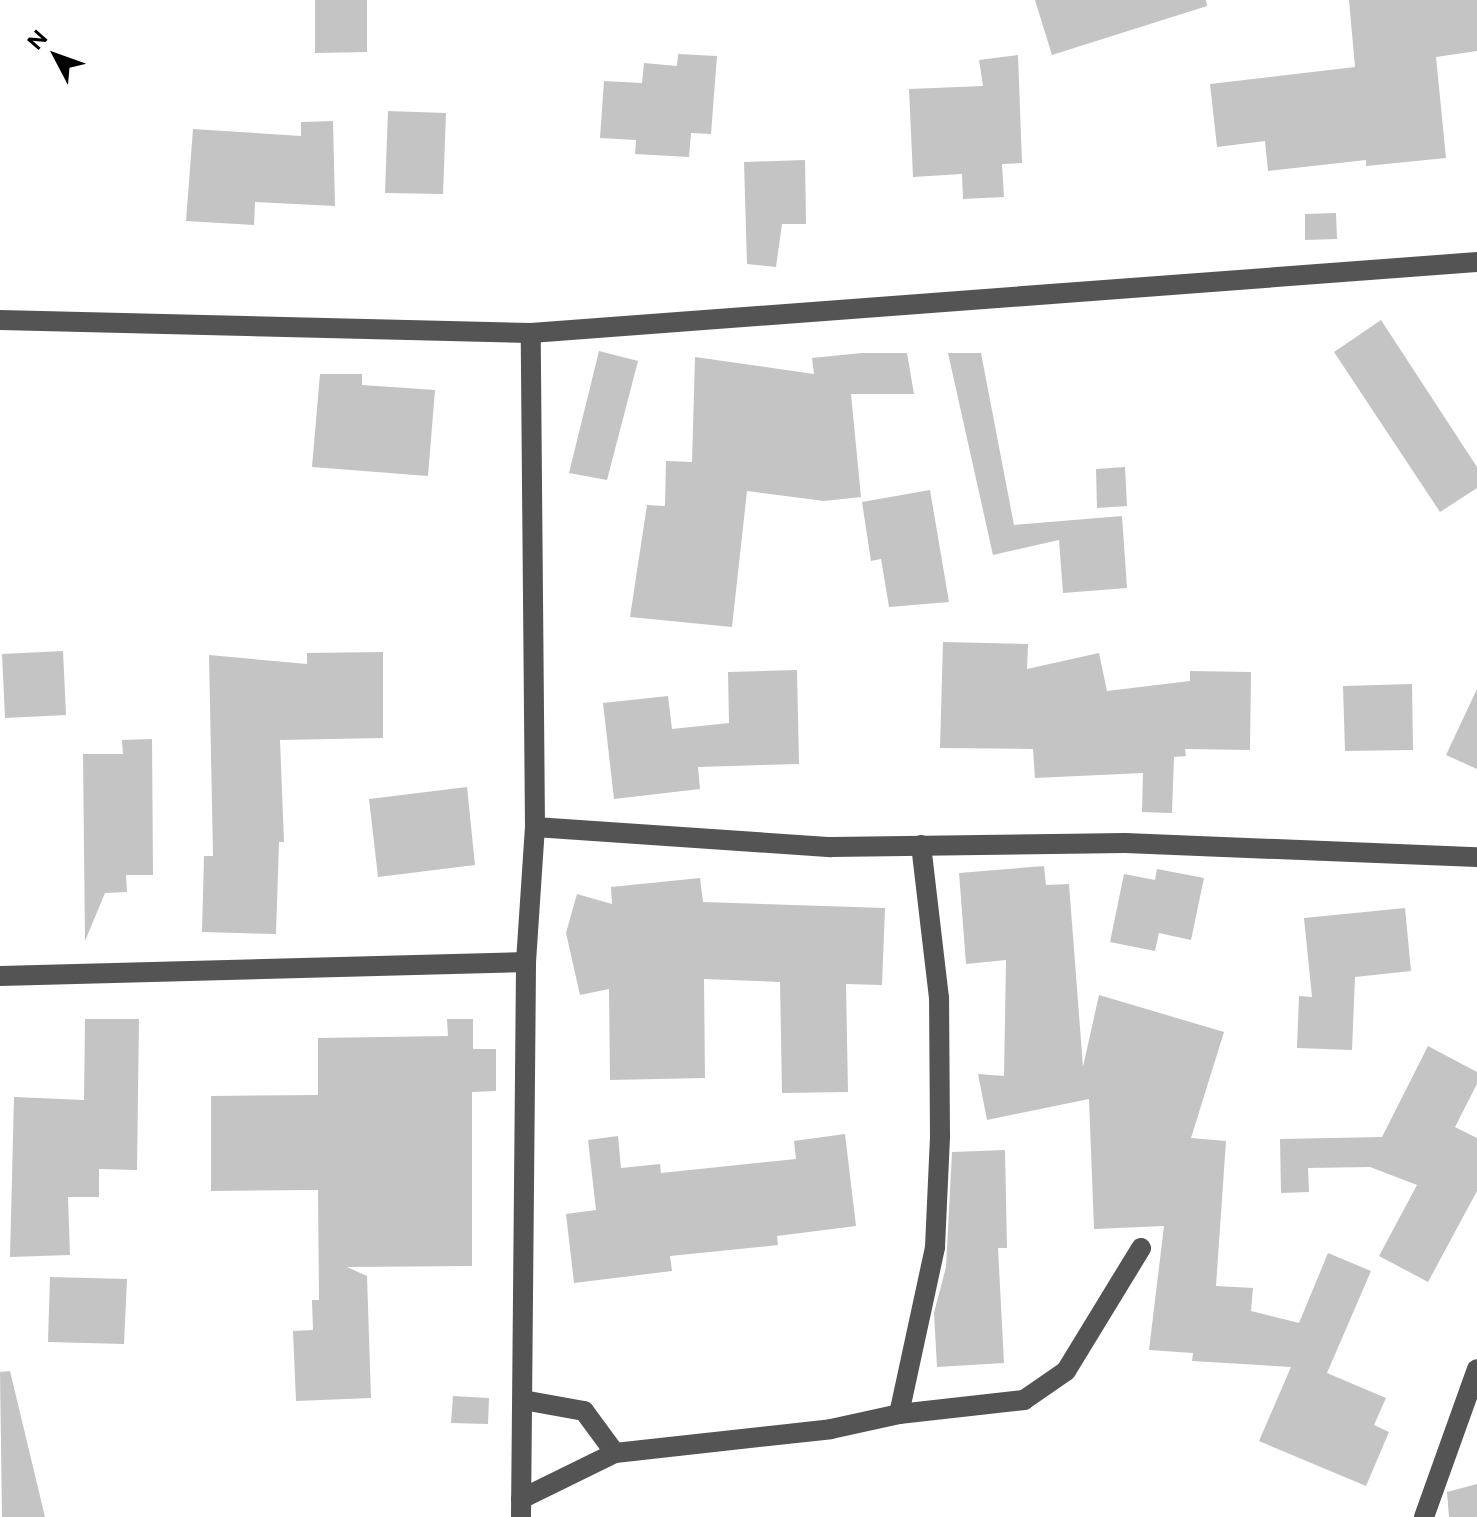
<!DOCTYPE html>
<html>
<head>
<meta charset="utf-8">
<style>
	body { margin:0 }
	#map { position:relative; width:1477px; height:1517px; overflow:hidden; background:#fff; font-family:Figtree,sans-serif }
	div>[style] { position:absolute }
	.building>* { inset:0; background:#c4c4c4 }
	.minor>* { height:20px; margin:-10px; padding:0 10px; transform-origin:10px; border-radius:10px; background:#545454 }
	span { translate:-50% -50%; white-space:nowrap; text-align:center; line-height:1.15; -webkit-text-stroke:8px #fff; paint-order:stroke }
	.north { position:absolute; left:16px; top:16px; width:80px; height:80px; -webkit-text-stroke:6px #fff; paint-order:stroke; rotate:311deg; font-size:22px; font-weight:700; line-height:32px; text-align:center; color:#000 }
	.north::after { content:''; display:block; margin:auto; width:28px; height:36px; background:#000; clip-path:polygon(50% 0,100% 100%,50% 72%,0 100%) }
</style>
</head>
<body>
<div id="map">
	<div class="building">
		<div style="clip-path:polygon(315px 0,367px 0,367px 52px,315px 53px)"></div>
		<div style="clip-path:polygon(1035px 0,1206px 0,1207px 6px,1052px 55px)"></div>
		<div style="clip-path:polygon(1349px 0,1477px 0,1477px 51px,1436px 57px,1446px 158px,1366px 166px,1366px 160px,1268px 171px,1265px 141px,1217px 147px,1210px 84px,1355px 67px)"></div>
		<div style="clip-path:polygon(678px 54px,717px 56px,711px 134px,691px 133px,689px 157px,635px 154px,636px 140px,600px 138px,604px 81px,642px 83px,644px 63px,677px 66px)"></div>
		<div style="clip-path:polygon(1018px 55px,1022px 163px,1002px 164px,1004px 197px,963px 199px,962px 174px,913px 177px,909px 89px,983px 86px,979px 60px)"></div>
		<div style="clip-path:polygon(388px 111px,446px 113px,443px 194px,385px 193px)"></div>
		<div style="clip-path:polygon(333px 121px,335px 206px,255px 202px,254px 225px,186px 221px,193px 129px,301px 136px,301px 122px)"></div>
		<div style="clip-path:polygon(805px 160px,806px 224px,782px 224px,776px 267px,747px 264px,744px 162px)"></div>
		<div style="clip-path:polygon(1336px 213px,1337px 239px,1305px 240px,1305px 214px)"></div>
		<div style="clip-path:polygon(1381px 320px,1477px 467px,1477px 488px,1440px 512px,1334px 352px)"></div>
		<div style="clip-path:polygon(599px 351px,638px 361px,607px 480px,569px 473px)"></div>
		<div style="clip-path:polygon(862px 353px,907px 353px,914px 394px,851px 394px,861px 497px,824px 501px,747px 491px,732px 627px,630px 617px,647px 505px,665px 506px,666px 461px,692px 462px,695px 357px,814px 374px,812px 358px)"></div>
		<div style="clip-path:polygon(948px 353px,981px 353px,1014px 525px,1122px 516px,1127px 588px,1063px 593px,1059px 540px,993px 555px)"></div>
		<div style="clip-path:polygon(320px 374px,362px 374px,362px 385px,435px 390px,428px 476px,312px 467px)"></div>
		<div style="clip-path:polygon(1125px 467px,1127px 506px,1097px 508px,1096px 469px)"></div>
		<div style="clip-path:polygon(930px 490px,949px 602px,889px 607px,881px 559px,871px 561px,862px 502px)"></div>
		<div style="clip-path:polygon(943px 642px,1028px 644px,1027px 669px,1099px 653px,1107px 691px,1190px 681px,1190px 671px,1251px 672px,1250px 750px,1185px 749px,1186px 756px,1174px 757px,1172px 813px,1142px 812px,1143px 773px,1035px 778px,1033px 749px,940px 748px)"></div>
		<div style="clip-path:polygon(63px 651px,66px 715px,5px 718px,2px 654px)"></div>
		<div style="clip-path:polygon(383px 652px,383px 738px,280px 740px,284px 842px,279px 842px,276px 934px,202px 932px,204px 856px,213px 856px,209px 655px,307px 664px,307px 653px)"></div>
		<div style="clip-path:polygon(797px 670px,799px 764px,698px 767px,700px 789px,614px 799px,603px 703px,668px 696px,672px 729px,729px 723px,728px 672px)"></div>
		<div style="clip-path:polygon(1412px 684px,1413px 750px,1345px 751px,1343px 686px)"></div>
		<div style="clip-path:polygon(1477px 689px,1477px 769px,1446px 755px)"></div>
		<div style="clip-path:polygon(152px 739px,153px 875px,126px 875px,127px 892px,105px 893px,85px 941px,83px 754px,123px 754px,122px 740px)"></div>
		<div style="clip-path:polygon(467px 787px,475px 865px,378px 877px,369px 799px)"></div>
		<div style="clip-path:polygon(1044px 866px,1046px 885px,1069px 884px,1083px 1067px,1099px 995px,1224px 1032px,1191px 1138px,1226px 1141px,1216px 1286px,1253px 1288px,1251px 1311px,1299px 1323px,1328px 1253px,1371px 1271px,1327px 1373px,1386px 1398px,1374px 1425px,1389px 1432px,1366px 1486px,1259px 1441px,1291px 1367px,1192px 1361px,1193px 1353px,1149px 1350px,1164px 1226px,1094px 1229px,1089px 1099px,987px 1120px,978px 1074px,1004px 1076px,1006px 960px,966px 964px,959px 873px)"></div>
		<div style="clip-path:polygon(1157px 869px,1204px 878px,1191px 940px,1159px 933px,1155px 951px,1110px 942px,1124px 874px,1155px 880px)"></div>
		<div style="clip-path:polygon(700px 878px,703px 902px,885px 908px,882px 985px,846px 984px,848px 1092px,782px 1093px,780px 982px,704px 979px,705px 1078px,610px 1080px,609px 989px,580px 995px,566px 933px,577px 894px,612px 904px,611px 887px)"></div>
		<div style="clip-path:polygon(1405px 908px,1411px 971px,1355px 977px,1352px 1050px,1297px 1048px,1299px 996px,1312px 997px,1304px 918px)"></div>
		<div style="clip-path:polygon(85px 1019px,139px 1019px,137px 1170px,99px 1169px,99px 1197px,68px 1197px,70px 1255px,10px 1257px,14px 1097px,84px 1100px)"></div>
		<div style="clip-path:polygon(447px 1019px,473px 1019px,473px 1049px,496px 1049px,496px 1091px,472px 1092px,472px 1266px,347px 1267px,367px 1276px,371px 1398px,296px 1401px,293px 1331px,313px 1330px,312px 1300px,319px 1300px,318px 1190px,211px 1191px,211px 1096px,318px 1095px,318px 1038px,448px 1036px)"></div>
		<div style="clip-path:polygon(1428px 1046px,1477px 1072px,1477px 1084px,1455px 1127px,1477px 1138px,1477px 1191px,1428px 1282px,1379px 1256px,1417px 1185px,1370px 1167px,1308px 1168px,1309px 1192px,1281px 1193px,1280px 1139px,1382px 1137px)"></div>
		<div style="clip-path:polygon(845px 1134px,856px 1226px,777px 1236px,778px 1245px,670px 1256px,672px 1271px,574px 1283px,566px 1214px,596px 1210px,588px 1140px,618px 1136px,621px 1168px,660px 1164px,661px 1173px,796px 1159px,794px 1141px)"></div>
		<div style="clip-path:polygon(1005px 1150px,1007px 1248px,998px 1248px,1004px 1363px,937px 1367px,934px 1313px,946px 1267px,952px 1152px)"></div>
		<div style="clip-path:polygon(50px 1277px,127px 1279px,124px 1344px,48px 1342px)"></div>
		<div style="clip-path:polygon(10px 1371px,45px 1517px,2px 1517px,0 1372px)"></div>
		<div style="clip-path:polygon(453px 1396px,489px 1398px,488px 1424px,451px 1423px)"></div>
		<div style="clip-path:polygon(1477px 1484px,1477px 1517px,1449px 1517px,1447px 1492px)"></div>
	</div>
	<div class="minor">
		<div style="left:0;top:320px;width:531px;rotate:1.4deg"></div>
		<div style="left:531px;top:333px;width:949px;rotate:-4.29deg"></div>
		<div style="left:535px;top:827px;width:297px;rotate:3.9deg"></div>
		<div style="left:831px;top:847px;width:294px;rotate:-0.8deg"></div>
		<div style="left:1125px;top:843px;width:352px;rotate:2.3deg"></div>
		<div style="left:0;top:976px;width:526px;rotate:-1.52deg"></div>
		<div style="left:523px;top:1400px;width:62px;rotate:10.2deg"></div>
		<div style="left:584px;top:1411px;width:52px;rotate:53.6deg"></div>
		<div style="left:899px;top:1414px;width:171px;rotate:-77.8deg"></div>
		<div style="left:935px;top:1247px;width:111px;rotate:-87.4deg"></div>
		<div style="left:940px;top:1136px;width:138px;rotate:-90.4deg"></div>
		<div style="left:939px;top:998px;width:154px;rotate:-96.7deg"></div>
		<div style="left:521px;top:1499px;width:105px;rotate:-26.1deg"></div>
		<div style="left:615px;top:1453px;width:217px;rotate:-6.3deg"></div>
		<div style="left:831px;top:1429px;width:70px;rotate:-12.4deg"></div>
		<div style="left:899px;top:1414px;width:126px;rotate:-6.4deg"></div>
		<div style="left:1024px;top:1400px;width:51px;rotate:-34.6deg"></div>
		<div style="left:1066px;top:1371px;width:144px;rotate:-58.6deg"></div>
		<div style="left:521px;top:1517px;width:555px;rotate:-89.48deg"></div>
		<div style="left:526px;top:962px;width:135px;rotate:-86.2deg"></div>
		<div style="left:535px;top:827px;width:494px;rotate:-90.5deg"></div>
		<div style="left:1424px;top:1517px;width:157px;rotate:-70.3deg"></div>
	</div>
	<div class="north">N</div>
</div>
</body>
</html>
